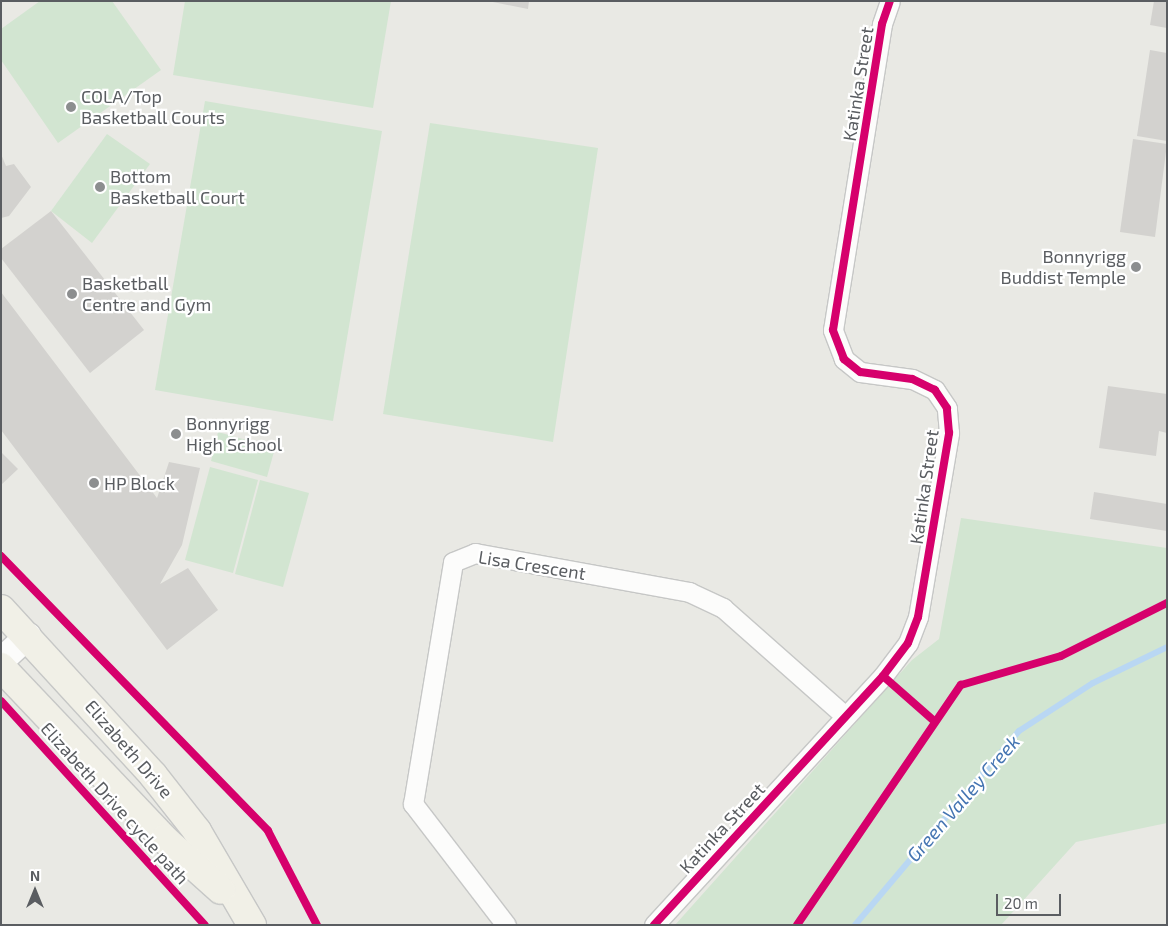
<!DOCTYPE html>
<html>
<head>
<meta charset="utf-8">
<style>
	body { margin:0 }
	#map { position:relative; width:1168px; height:926px; overflow:hidden; background:#e9e9e4; font-family:"Exo 2",sans-serif }
	div>[style] { position:absolute }
	.green>* { inset:0; background:#d2e5d1 }
	.stream>* { height:6px; margin:-3px; padding:0 3px; transform-origin:3px; border-radius:3px; background:#b9d7f3 }
	.building>* { inset:0; background:#d3d2cf }
	.roads { filter:drop-shadow(1px 0 #c6c7c6) drop-shadow(-1px 0 #c6c7c6) drop-shadow(0 1px #c6c7c6) drop-shadow(0 -1px #c6c7c6) }
	.street>* { height:19px; margin:-9.5px; padding:0 9.5px; transform-origin:9.5px; border-radius:9.5px; background:#fcfcfb }
	.secondary>* { height:26px; margin:-13px; padding:0 13px; transform-origin:13px; border-radius:13px; background:#fcfcfb }
	.primary>* { height:28px; margin:-14px; padding:0 14px; transform-origin:14px; border-radius:14px; background:#f1f0e7 }
	.cycleway>* { height:8px; margin:-4px; padding:0 4px; transform-origin:4px; border-radius:4px; background:#d6006c }
	.dots>* { width:14px; height:14px; translate:-50% -50%; box-sizing:border-box; border:2px solid #fff; border-radius:50% }
	span { translate:-50% -50%; white-space:nowrap; text-align:center; line-height:1.15; -webkit-text-stroke:4.5px #fff; paint-order:stroke }
	.street-label { font-size:18px; color:#5a5d61 }
	.poi-label { font-size:18px; color:#5a5d61 }
	.left { translate:0 -50%; text-align:left }
	.right { translate:-100% -50%; text-align:right }
	.water-label { font-size:19px; color:#4575b2; font-style:italic }
	.frame { position:absolute; inset:0; border:2px solid #5a5d61; pointer-events:none }
	.north { position:absolute; left:10px; top:866px; width:50px; height:50px; -webkit-text-stroke:4px #fff; paint-order:stroke; rotate:0deg; font-size:14px; font-weight:700; line-height:20px; text-align:center; color:#5a5d61 }
	.north::after { content:''; display:block; margin:auto; width:18px; height:22px; background:#5a5d61; clip-path:polygon(50% 0,100% 100%,50% 72%,0 100%) }
	.scale { position:absolute; left:996px; top:894px; width:65px; height:22px; box-sizing:border-box; border:2px solid #5a5d61; border-top:0; padding-left:6px; font-size:15px; line-height:18px; white-space:nowrap; color:#5a5d61; -webkit-text-stroke:4px #fff; paint-order:stroke }
</style>
</head>
<body>
<div id="map">
	<div class="green">
		<div style="clip-path:polygon(40px 1px,112px 1px,161px 70px,58px 143px,1px 60px,1px 29px)"></div>
		<div style="clip-path:polygon(185px 1px,391px 1px,373px 108px,173px 75px)"></div>
		<div style="clip-path:polygon(205px 101px,382px 131px,333px 421px,155px 390px)"></div>
		<div style="clip-path:polygon(430px 123px,598px 148px,553px 442px,383px 414px)"></div>
		<div style="clip-path:polygon(107px 134px,150px 164px,92px 243px,51px 211px)"></div>
		<div style="clip-path:polygon(218px 432px,275px 448px,267px 477px,211px 461px)"></div>
		<div style="clip-path:polygon(210px 467px,258px 480px,233px 573px,185px 560px)"></div>
		<div style="clip-path:polygon(260px 480px,309px 493px,283px 587px,235px 574px)"></div>
		<div style="clip-path:polygon(961px 518px,1167px 548px,1167px 823px,1076px 842px,1001px 925px,675px 925px,912px 660px,939px 639px)"></div>
	</div>
	<div class="stream">
		<div style="left:855px;top:925px;width:254px;rotate:-49.8deg"></div>
		<div style="left:1019px;top:731px;width:88px;rotate:-33deg"></div>
		<div style="left:1093px;top:683px;width:82px;rotate:-25.9deg"></div>
	</div>
	<div class="building">
		<div style="clip-path:polygon(488px 1px,529px 1px,528px 9px)"></div>
		<div style="clip-path:polygon(1154px 1px,1167px 1px,1167px 28px,1150px 25px)"></div>
		<div style="clip-path:polygon(1150px 50px,1167px 53px,1167px 141px,1137px 136px)"></div>
		<div style="clip-path:polygon(1133px 139px,1167px 144px,1155px 237px,1120px 232px)"></div>
		<div style="clip-path:polygon(1px 154px,6px 166px,14px 164px,31px 187px,9px 216px,1px 218px)"></div>
		<div style="clip-path:polygon(51px 211px,144px 330px,90px 373px,1px 258px,1px 249px)"></div>
		<div style="clip-path:polygon(1px 292px,157px 498px,169px 462px,200px 468px,182px 545px,160px 584px,188px 568px,218px 610px,167px 650px,1px 430px)"></div>
		<div style="clip-path:polygon(1108px 386px,1167px 394px,1167px 433px,1159px 431px,1156px 456px,1099px 448px)"></div>
		<div style="clip-path:polygon(1px 452px,18px 469px,1px 485px)"></div>
		<div style="clip-path:polygon(1094px 492px,1167px 504px,1167px 531px,1090px 519px)"></div>
	</div>
	<div class="roads">
		<div class="street">
			<div style="left:506px;top:925px;width:153px;rotate:-127.5deg"></div>
			<div style="left:413px;top:804px;width:245px;rotate:-80.6deg"></div>
			<div style="left:453px;top:562px;width:24px;rotate:-22deg"></div>
			<div style="left:475px;top:553px;width:218px;rotate:10.3deg"></div>
			<div style="left:689px;top:592px;width:38px;rotate:25deg"></div>
			<div style="left:723px;top:608px;width:163px;rotate:41.5deg"></div>
			<div style="left:654px;top:925px;width:338px;rotate:-47.4deg"></div>
			<div style="left:883px;top:676px;width:41px;rotate:-52.9deg"></div>
			<div style="left:908px;top:643px;width:28px;rotate:-69deg"></div>
			<div style="left:918px;top:617px;width:187px;rotate:-80.4deg"></div>
			<div style="left:949px;top:433px;width:25px;rotate:-95deg"></div>
			<div style="left:947px;top:408px;width:22px;rotate:-124deg"></div>
			<div style="left:935px;top:390px;width:25px;rotate:-154deg"></div>
			<div style="left:912px;top:379px;width:52px;rotate:-172.3deg"></div>
			<div style="left:860px;top:372px;width:21px;rotate:-141deg"></div>
			<div style="left:844px;top:359px;width:31px;rotate:-111deg"></div>
			<div style="left:833px;top:330px;width:310px;rotate:-80.9deg"></div>
			<div style="left:882px;top:24px;width:24px;rotate:-71deg"></div>
		</div>
		<div class="secondary">
			<div style="left:1px;top:661px;width:37px;rotate:-43deg"></div>
		</div>
		<div class="primary">
			<div style="left:1px;top:609px;width:225px;rotate:47.5deg"></div>
			<div style="left:153px;top:775px;width:71px;rotate:51.8deg"></div>
			<div style="left:197px;top:831px;width:109px;rotate:59.7deg"></div>
			<div style="left:1px;top:667px;width:237px;rotate:46.5deg"></div>
			<div style="left:164px;top:839px;width:76px;rotate:41.8deg"></div>
		</div>
	</div>
	<div class="cycleway">
		<div style="left:1px;top:556px;width:383px;rotate:45.8deg"></div>
		<div style="left:268px;top:831px;width:106px;rotate:62.5deg"></div>
		<div style="left:883px;top:676px;width:67px;rotate:41.3deg"></div>
		<div style="left:1px;top:701px;width:303px;rotate:47.7deg"></div>
		<div style="left:654px;top:925px;width:338px;rotate:-47.4deg"></div>
		<div style="left:883px;top:676px;width:41px;rotate:-52.9deg"></div>
		<div style="left:908px;top:643px;width:28px;rotate:-69deg"></div>
		<div style="left:918px;top:617px;width:187px;rotate:-80.4deg"></div>
		<div style="left:949px;top:433px;width:25px;rotate:-95deg"></div>
		<div style="left:947px;top:408px;width:22px;rotate:-124deg"></div>
		<div style="left:935px;top:390px;width:25px;rotate:-154deg"></div>
		<div style="left:912px;top:379px;width:52px;rotate:-172.3deg"></div>
		<div style="left:860px;top:372px;width:21px;rotate:-141deg"></div>
		<div style="left:844px;top:359px;width:31px;rotate:-111deg"></div>
		<div style="left:833px;top:330px;width:310px;rotate:-80.9deg"></div>
		<div style="left:882px;top:24px;width:24px;rotate:-71deg"></div>
		<div style="left:797px;top:925px;width:291px;rotate:-55.7deg"></div>
		<div style="left:961px;top:685px;width:104px;rotate:-16.2deg"></div>
		<div style="left:1061px;top:656px;width:119px;rotate:-26.6deg"></div>
	</div>
	<div class="dots">
		<div style="left:71px;top:107px;background:#8c8e8f"></div>
		<div style="left:100px;top:187px;background:#8c8e8f"></div>
		<div style="left:1136px;top:267px;background:#8c8e8f"></div>
		<div style="left:72px;top:294px;background:#8c8e8f"></div>
		<div style="left:176px;top:434px;background:#8c8e8f"></div>
		<div style="left:94px;top:483px;background:#8c8e8f"></div>
	</div>
	<div class="street-label">
		<span style="left:858px;top:84px;rotate:-81deg">Katinka Street</span>
		<span style="left:924px;top:487px;rotate:-82deg">Katinka Street</span>
		<span style="left:532px;top:565px;rotate:9deg">Lisa Crescent</span>
		<span style="left:129px;top:749px;rotate:49deg">Elizabeth Drive</span>
		<span style="left:115px;top:803px;rotate:48deg">Elizabeth Drive cycle path</span>
		<span style="left:722px;top:828px;rotate:-47deg">Katinka Street</span>
	</div>
	<div class="poi-label">
		<span class="left" style="left:81px;top:107px">COLA/Top<br>Basketball Courts</span>
		<span class="left" style="left:110px;top:187px">Bottom<br>Basketball Court</span>
		<span class="right" style="left:1126px;top:267px">Bonnyrigg<br>Buddist Temple</span>
		<span class="left" style="left:82px;top:294px">Basketball<br>Centre and Gym</span>
		<span class="left" style="left:186px;top:434px">Bonnyrigg<br>High School</span>
		<span class="left" style="left:104px;top:483px">HP Block</span>
	</div>
	<div class="water-label">
		<span style="left:963px;top:798px;rotate:-49deg">Green Valley Creek</span>
	</div>
	<div class="frame"></div>
	<div class="north">N</div>
	<div class="scale">20 m</div>
</div>
</body>
</html>
